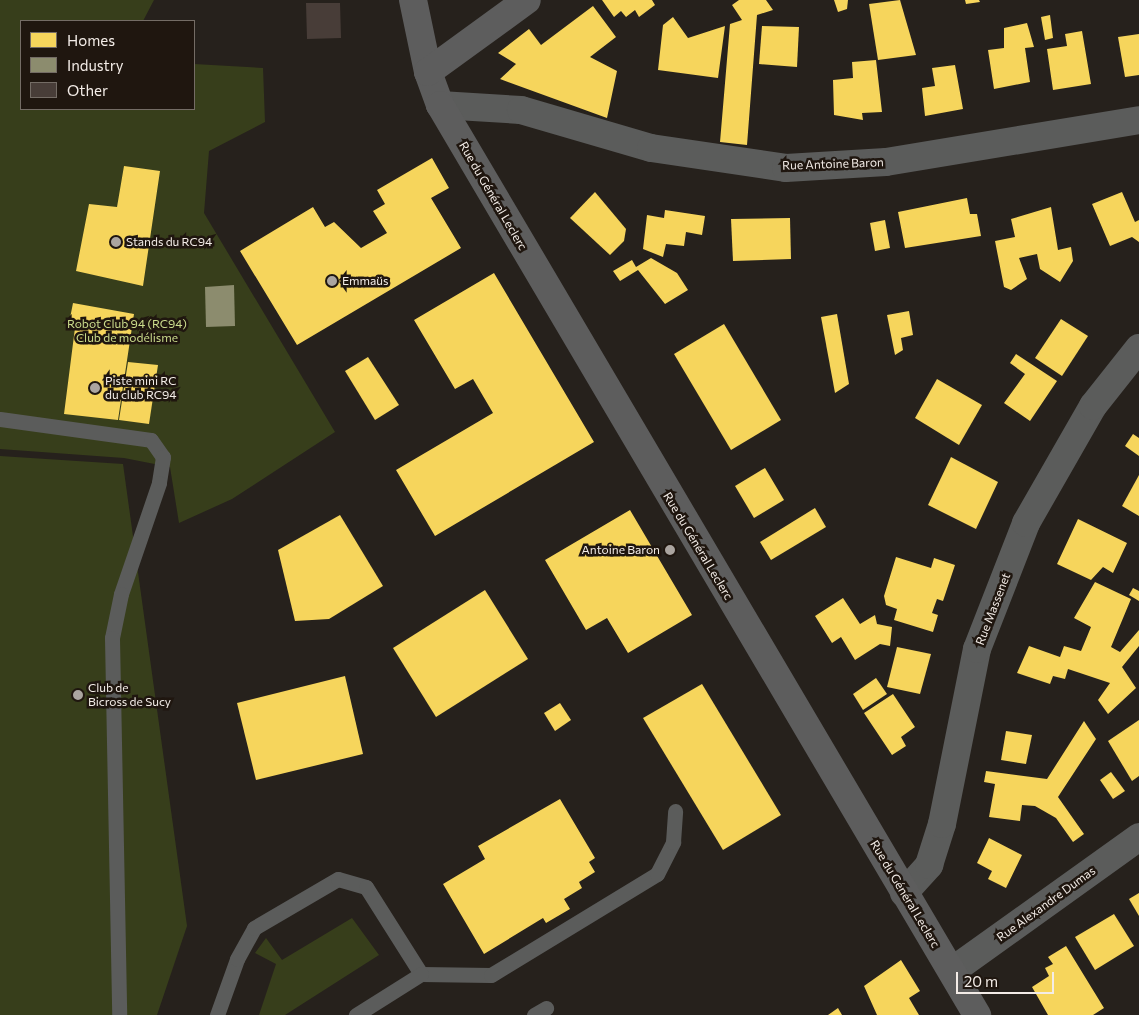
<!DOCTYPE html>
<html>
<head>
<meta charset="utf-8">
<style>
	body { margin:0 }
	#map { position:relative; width:1139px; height:1015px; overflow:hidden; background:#26211c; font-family:Commissioner,sans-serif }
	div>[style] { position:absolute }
	.green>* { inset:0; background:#373e1b }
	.homes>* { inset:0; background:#f6d55c }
	.industry>* { inset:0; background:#8c8c6e }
	.building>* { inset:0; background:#483d38 }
	.service>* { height:15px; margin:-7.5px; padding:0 7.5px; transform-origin:7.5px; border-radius:7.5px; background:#5b5c5b }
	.minor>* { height:28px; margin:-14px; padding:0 14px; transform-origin:14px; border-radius:14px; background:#5b5c5b }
	.secondary>* { height:28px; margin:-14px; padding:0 14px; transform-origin:14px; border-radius:14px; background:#5d5d5d }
	.dots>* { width:14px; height:14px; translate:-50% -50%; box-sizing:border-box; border:2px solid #1f160f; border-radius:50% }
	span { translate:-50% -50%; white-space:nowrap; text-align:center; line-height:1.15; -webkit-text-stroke:5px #1f160f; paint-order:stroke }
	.street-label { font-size:12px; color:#f3ece7 }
	.poi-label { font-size:12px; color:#f3ece7 }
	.left { translate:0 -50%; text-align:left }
	.right { translate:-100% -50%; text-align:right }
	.park-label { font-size:12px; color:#ccdd8d }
	.legend { position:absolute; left:20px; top:20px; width:175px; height:90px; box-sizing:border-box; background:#1f160f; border:1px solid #746c65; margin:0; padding:6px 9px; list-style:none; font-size:15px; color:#f3ece7 }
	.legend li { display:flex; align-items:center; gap:10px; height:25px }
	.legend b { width:25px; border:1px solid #746c65 }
	.scale { position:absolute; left:956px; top:972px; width:98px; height:22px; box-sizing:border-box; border:2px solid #f3ece7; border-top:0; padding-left:6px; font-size:15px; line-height:18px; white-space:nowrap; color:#f3ece7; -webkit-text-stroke:4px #1f160f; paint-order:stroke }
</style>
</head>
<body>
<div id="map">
	<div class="green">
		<div style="clip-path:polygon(0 0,154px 0,143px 21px,21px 21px,21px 109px,194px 109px,194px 64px,263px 68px,265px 122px,209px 151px,204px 213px,335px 432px,232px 499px,179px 523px,170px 467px,124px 458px,0 449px)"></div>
		<div style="clip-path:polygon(0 456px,123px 464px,187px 926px,157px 1015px,0 1015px)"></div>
		<div style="clip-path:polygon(352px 918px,379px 955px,285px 1015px,259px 1015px,276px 964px,255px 953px,266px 938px,282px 960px)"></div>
	</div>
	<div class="homes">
		<div style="clip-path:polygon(602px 0,652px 0,655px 5px,639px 17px,635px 10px,626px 17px,621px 11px,614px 17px)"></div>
		<div style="clip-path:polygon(739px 0,766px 0,773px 10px,757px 15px,747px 145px,720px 142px,730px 24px,742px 20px,732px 5px)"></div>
		<div style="clip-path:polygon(834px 0,848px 0,847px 9px,838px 12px)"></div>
		<div style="clip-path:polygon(900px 0,916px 55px,878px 60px,869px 4px)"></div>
		<div style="clip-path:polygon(965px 0,979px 0,980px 2px,966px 4px)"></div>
		<div style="clip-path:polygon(593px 6px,616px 37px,590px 57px,617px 71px,607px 118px,500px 79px,516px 64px,498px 53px,529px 29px,541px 45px)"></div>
		<div style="clip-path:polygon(1050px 15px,1053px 38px,1045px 40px,1041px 17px)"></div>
		<div style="clip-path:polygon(673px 17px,688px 38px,725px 26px,718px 78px,658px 70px,663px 25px)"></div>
		<div style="clip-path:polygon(1027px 23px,1034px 47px,1025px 48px,1030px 82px,994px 89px,988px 50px,1004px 48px,1004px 28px)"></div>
		<div style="clip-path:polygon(762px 26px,799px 27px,797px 67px,759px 64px)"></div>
		<div style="clip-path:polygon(1082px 31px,1091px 84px,1053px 90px,1047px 49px,1067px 46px,1065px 34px)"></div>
		<div style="clip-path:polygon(1139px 34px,1139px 75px,1125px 77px,1118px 37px)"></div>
		<div style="clip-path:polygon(876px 60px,882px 112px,862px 113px,863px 120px,834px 115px,833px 80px,853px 78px,852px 62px)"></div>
		<div style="clip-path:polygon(955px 65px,963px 109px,925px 116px,922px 88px,935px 86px,932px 68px)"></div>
		<div style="clip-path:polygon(432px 158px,449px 188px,431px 198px,461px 248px,297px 345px,240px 251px,313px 207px,325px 227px,334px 222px,361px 248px,387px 233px,373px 211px,385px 204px,377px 190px)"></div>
		<div style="clip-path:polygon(124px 166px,160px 171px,143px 286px,76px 271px,89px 204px,117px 207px)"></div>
		<div style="clip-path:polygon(595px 192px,626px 229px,624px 241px,610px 255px,570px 218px)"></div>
		<div style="clip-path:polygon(1122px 192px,1135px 222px,1139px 220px,1139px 242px,1132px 237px,1110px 246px,1092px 204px)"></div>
		<div style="clip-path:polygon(967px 198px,970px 214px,977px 214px,981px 236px,905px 248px,898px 212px)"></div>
		<div style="clip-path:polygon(1051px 207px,1058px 250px,1071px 247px,1073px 261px,1060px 282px,1040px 269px,1037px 254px,1019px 258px,1027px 279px,1011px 290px,1004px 287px,995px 241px,1015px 237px,1011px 219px)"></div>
		<div style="clip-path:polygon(665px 210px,705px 216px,702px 235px,686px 232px,684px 246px,666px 244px,663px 257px,643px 249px,647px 215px,664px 218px)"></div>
		<div style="clip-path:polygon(790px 218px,791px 259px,733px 261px,731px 219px)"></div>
		<div style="clip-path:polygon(885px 220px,890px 248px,875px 251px,870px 223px)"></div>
		<div style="clip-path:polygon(651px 258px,677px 273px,688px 290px,665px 304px,638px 270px,620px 281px,613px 271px,632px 260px,636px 267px)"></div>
		<div style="clip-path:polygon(494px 273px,594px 442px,435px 536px,396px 470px,493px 413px,473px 379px,455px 389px,414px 320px)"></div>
		<div style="clip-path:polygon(73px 303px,134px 314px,118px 420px,64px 414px,76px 320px,70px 318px)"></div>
		<div style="clip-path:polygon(909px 311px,913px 335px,901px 338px,903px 350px,895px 355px,887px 315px)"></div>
		<div style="clip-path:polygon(837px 314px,849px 384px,835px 393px,821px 317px)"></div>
		<div style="clip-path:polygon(1061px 319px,1088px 336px,1062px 376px,1035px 358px)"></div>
		<div style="clip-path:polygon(724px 324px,781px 420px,731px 450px,674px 354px)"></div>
		<div style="clip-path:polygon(1016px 354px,1057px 381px,1030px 421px,1004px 403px,1025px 374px,1010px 363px)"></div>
		<div style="clip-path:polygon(368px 357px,399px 405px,375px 420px,345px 371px)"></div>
		<div style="clip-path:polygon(128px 362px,158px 365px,149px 424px,119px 420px)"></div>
		<div style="clip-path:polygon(937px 379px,982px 405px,959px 445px,915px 418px)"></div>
		<div style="clip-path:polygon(1133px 434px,1139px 438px,1139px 456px,1125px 446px)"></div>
		<div style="clip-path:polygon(951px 457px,998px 482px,976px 529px,928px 505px)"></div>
		<div style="clip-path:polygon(765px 468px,784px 500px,754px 518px,735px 486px)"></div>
		<div style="clip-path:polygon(1139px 475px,1139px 516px,1122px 506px)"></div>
		<div style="clip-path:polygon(815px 508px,826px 527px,771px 560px,760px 542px)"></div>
		<div style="clip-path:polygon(630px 510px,692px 615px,628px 653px,607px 618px,586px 630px,545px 560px)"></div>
		<div style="clip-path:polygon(340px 515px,383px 586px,329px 619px,295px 621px,278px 550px)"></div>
		<div style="clip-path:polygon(1078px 519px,1127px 543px,1113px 573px,1103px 567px,1091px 580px,1057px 564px)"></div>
		<div style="clip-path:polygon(896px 557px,931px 568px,934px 558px,955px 565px,943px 601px,937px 599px,932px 613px,938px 615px,933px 632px,894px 620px,897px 609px,886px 605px,884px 596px)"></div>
		<div style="clip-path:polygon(1095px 582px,1131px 599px,1111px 647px,1120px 652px,1139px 630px,1139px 646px,1122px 667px,1136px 688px,1108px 714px,1098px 700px,1110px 683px,1068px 669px,1065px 679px,1053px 676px,1050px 684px,1017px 673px,1029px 646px,1060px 657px,1064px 646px,1081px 651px,1091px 627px,1074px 618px)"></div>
		<div style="clip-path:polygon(1133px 588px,1139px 591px,1139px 601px,1129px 595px)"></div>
		<div style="clip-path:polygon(485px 590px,528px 659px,436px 717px,393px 648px)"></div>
		<div style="clip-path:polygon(843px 598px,860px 624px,875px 615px,877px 624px,892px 627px,890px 646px,880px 644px,855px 660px,841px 637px,832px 643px,815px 616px)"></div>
		<div style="clip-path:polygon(897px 647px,931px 654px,920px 694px,887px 687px)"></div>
		<div style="clip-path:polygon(345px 676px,363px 754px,256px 780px,237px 703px)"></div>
		<div style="clip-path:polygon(876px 678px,887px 694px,863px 710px,853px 694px)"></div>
		<div style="clip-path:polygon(702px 684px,781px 815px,723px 850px,643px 718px)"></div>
		<div style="clip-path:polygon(893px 694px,915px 727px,901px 737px,906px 746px,892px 755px,864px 713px)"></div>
		<div style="clip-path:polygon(560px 703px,571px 720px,555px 731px,544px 713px)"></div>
		<div style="clip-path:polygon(1139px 720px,1139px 776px,1132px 781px,1108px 741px)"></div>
		<div style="clip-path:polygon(1084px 721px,1096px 739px,1058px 797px,1084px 834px,1073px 842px,1056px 818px,1035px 806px,1022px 805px,1020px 821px,989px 817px,995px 784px,984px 782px,986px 771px,1047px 779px)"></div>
		<div style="clip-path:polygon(1006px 731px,1032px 735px,1026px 764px,1001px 760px)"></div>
		<div style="clip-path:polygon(1111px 772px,1125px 791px,1113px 799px,1100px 780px)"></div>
		<div style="clip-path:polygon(560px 799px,595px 858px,589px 862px,595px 872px,579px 882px,582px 888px,564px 899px,570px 909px,546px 923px,543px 918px,484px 954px,443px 884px,485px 859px,478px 846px)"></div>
		<div style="clip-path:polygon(989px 838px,1022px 855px,1006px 888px,988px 879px,992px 871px,977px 863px)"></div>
		<div style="clip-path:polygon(1139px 893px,1139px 916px,1129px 899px)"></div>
		<div style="clip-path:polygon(1114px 914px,1134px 946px,1095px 970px,1075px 937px)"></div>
		<div style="clip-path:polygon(1066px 946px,1104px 1008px,1093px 1015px,1048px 1015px,1032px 987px,1049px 976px,1045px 968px,1053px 964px,1048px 957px)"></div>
		<div style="clip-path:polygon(901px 960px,920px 991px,909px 998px,919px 1015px,877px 1015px,864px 986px)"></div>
		<div style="clip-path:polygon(838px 1008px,842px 1015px,828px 1015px)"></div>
	</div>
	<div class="industry">
		<div style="clip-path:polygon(234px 285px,235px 326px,206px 327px,205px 287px)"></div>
	</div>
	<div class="building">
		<div style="clip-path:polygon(306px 3px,340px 3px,341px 38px,307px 39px)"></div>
	</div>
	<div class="service">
		<div style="left:0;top:419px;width:152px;rotate:7.9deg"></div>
		<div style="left:151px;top:440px;width:21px;rotate:55deg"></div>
		<div style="left:163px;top:457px;width:26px;rotate:99deg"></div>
		<div style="left:159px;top:483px;width:117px;rotate:108.9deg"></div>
		<div style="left:121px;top:594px;width:45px;rotate:101.6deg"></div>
		<div style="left:112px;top:638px;width:377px;rotate:88.9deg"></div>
		<div style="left:421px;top:974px;width:70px;rotate:0.8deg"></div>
		<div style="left:491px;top:975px;width:194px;rotate:-31.3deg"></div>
		<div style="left:657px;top:874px;width:36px;rotate:-63deg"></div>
		<div style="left:673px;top:842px;width:31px;rotate:-86deg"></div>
		<div style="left:217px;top:1015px;width:59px;rotate:-70.3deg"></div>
		<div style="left:237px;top:959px;width:35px;rotate:-61deg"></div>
		<div style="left:254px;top:928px;width:97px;rotate:-30.3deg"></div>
		<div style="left:338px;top:879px;width:29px;rotate:16deg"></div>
		<div style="left:366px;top:887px;width:103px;rotate:57.7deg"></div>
		<div style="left:421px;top:974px;width:77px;rotate:147.8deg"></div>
		<div style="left:534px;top:1015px;width:14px;rotate:-30deg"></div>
	</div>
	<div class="minor">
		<div style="left:440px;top:105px;width:81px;rotate:3.5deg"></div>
		<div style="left:521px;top:110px;width:135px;rotate:16.3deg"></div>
		<div style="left:651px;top:148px;width:136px;rotate:8.4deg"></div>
		<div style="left:786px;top:168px;width:100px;rotate:-3.4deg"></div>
		<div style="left:886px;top:162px;width:256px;rotate:-9.4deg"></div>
		<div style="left:904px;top:893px;width:38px;rotate:-48deg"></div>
		<div style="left:929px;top:865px;width:43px;rotate:-72.4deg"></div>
		<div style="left:942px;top:824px;width:178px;rotate:-78.7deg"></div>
		<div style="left:977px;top:649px;width:135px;rotate:-68.7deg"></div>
		<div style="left:1026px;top:523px;width:135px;rotate:-60.2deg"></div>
		<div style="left:1093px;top:406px;width:74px;rotate:-51.6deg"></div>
		<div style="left:952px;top:971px;width:230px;rotate:-35.6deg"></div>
	</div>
	<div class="secondary">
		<div style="left:413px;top:0;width:74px;rotate:78.2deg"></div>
		<div style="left:428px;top:72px;width:35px;rotate:70deg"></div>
		<div style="left:440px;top:105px;width:1057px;rotate:59.45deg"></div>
		<div style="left:428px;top:72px;width:122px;rotate:-36deg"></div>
	</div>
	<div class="dots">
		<div style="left:116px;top:242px;background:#aba5a0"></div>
		<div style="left:332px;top:281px;background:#aba5a0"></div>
		<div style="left:95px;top:388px;background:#aba5a0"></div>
		<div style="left:670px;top:550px;background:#aba5a0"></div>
		<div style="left:78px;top:695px;background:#aba5a0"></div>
	</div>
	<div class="street-label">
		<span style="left:833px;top:164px;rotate:-2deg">Rue Antoine Baron</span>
		<span style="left:493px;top:196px;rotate:60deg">Rue du Général Leclerc</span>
		<span style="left:698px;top:546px;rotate:59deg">Rue du Général Leclerc</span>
		<span style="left:993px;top:609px;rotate:-69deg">Rue Massenet</span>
		<span style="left:905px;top:894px;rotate:59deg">Rue du Général Leclerc</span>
		<span style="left:1046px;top:904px;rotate:-36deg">Rue Alexandre Dumas</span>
	</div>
	<div class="poi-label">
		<span class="left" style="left:126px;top:242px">Stands du RC94</span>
		<span class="left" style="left:342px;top:281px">Emmaüs</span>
		<span class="left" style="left:105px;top:388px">Piste mini RC<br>du club RC94</span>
		<span class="right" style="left:660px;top:550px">Antoine Baron</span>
		<span class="left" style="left:88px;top:695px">Club de<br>Bicross de Sucy</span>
	</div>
	<div class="park-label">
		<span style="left:127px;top:331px">Robot Club 94 (RC94)<br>Club de modélisme</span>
	</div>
	<ul class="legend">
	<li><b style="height:14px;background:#f6d55c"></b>Homes</li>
	<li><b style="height:14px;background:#8c8c6e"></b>Industry</li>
	<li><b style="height:14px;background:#483d38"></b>Other</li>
	</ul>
	<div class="scale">20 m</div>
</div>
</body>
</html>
